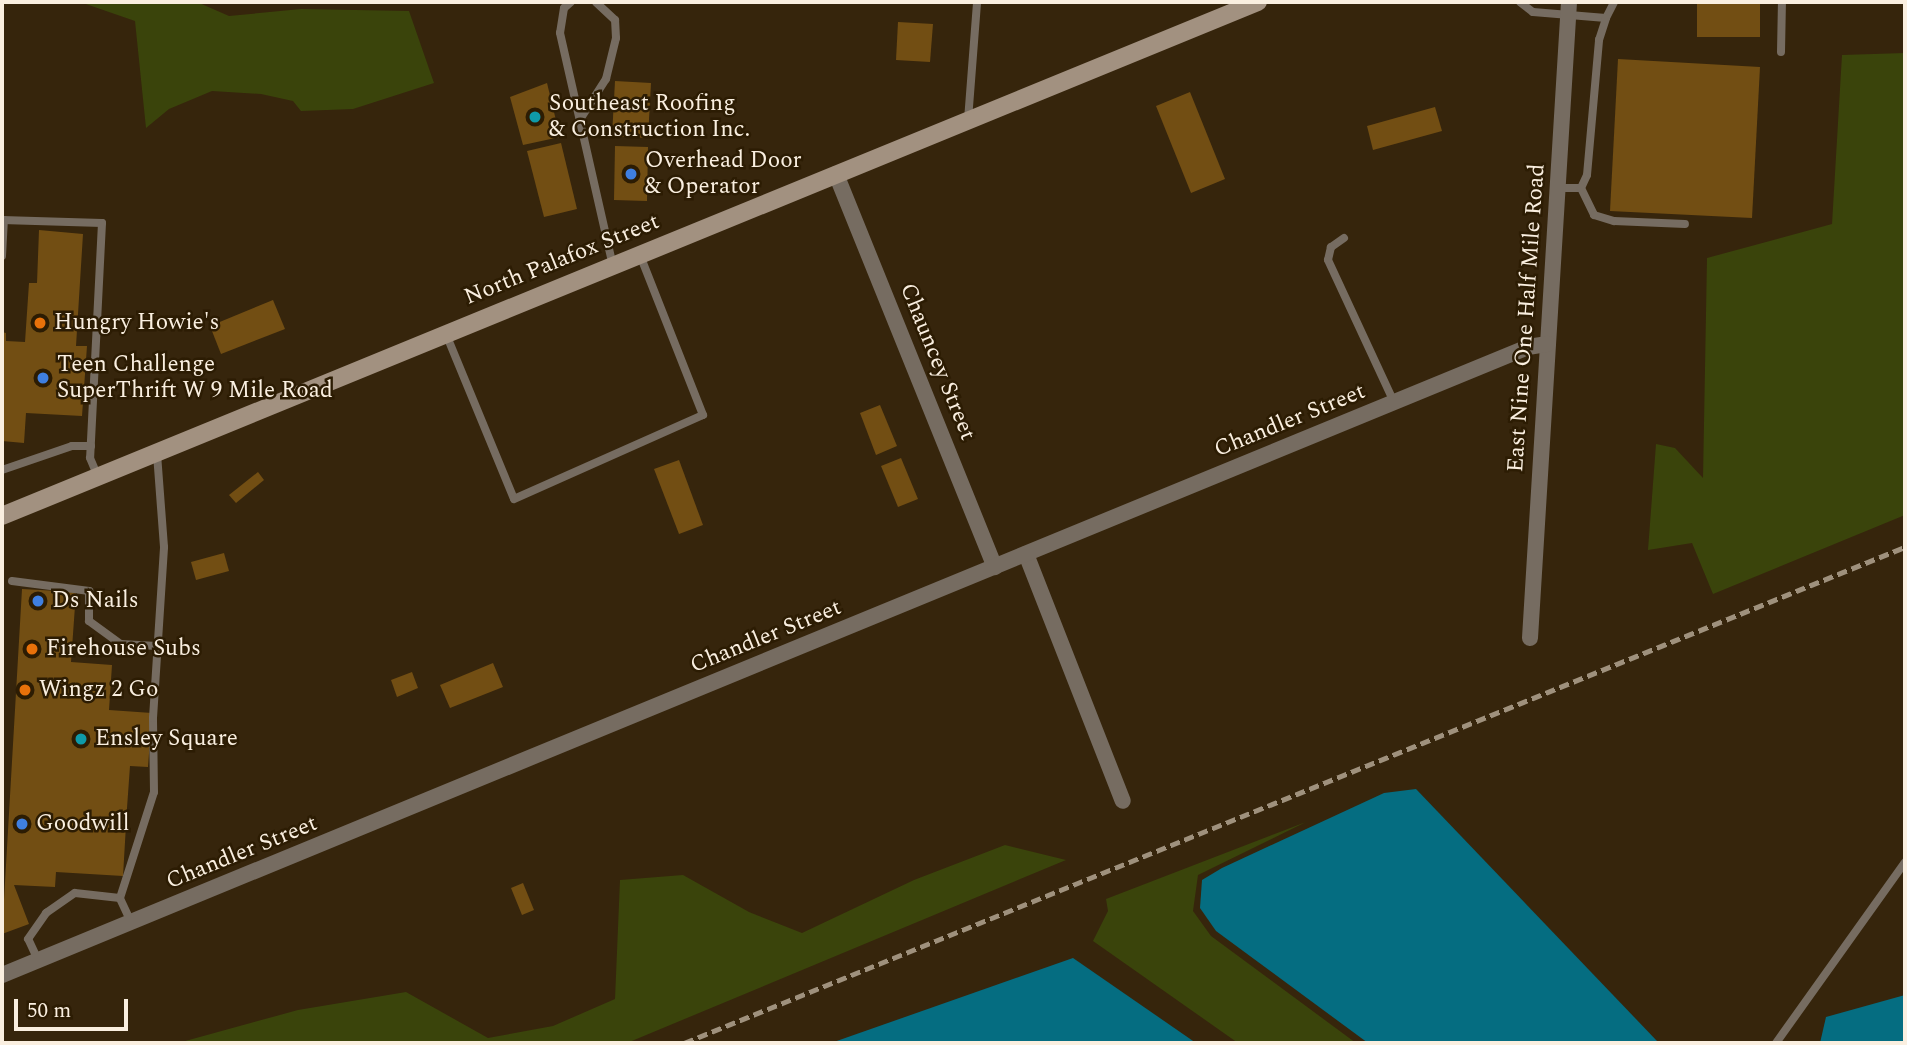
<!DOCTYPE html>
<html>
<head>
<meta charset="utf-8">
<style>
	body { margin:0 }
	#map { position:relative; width:1907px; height:1045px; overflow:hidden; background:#36250c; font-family:Spectral,serif }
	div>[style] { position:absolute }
	.green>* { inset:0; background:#3a440b }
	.water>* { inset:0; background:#056d81 }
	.building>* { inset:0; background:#724e13 }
	.service>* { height:8px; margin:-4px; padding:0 4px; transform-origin:4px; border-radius:4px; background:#766c61 }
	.minor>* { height:16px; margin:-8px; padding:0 8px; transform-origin:8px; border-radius:8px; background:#766c61 }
	.secondary>* { height:18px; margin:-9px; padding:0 9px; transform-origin:9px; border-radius:9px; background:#a29180 }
	.rail>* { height:4.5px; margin-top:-2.25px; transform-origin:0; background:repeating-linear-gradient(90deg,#9f917d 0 10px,transparent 0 15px) }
	.dots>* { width:19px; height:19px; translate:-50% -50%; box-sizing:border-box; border:4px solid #2c1c03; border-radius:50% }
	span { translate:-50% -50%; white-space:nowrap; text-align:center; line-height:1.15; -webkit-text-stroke:5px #2c1c03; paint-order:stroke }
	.poi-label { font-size:23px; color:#faefe0 }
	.left { translate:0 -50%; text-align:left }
	.street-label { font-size:23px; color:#faefe0 }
	.frame { position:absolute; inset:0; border:4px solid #faefe0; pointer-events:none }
	.scale { position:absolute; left:14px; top:999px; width:114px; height:32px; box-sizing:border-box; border:4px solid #faefe0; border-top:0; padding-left:9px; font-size:21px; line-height:24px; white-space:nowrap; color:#faefe0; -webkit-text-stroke:5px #2c1c03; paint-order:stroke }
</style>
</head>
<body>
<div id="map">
	<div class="green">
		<div style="clip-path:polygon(80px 2px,197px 2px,229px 16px,301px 9px,409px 11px,434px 83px,353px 109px,301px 111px,293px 101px,261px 94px,212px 91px,169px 109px,146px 128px,135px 21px)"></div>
		<div style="clip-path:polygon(1905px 53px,1905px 515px,1713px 594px,1692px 543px,1648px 550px,1656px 444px,1675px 448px,1703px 478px,1707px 258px,1832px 224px,1842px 55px)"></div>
		<div style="clip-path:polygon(1306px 822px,1198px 875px,1193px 911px,1211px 936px,1356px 1043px,1238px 1043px,1093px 941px,1108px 911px,1106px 899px)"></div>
		<div style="clip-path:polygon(1005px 845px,1066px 860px,627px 1043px,178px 1043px,298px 1010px,406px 992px,488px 1038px,553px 1026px,615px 999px,620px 880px,683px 875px,749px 912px,802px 933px,914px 880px)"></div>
	</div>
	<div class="water">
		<div style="clip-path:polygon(1416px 789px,1657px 1041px,1657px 1043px,1368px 1043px,1216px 931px,1200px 908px,1202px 880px,1222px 868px,1384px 793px)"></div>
		<div style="clip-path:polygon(1073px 958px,1196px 1043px,831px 1043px)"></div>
		<div style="clip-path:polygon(1905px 995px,1905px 1043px,1820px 1043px,1826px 1017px)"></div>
	</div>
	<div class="building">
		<div style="clip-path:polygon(1697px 2px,1760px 2px,1760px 37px,1697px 37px)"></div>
		<div style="clip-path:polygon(898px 22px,933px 24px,930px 62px,896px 60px)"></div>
		<div style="clip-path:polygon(1618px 59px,1760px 67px,1752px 218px,1610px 211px)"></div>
		<div style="clip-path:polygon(615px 81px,651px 83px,648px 138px,612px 136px)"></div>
		<div style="clip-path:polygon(547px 83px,560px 137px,523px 145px,510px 97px)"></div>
		<div style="clip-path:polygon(1190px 92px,1225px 179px,1191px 193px,1156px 106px)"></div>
		<div style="clip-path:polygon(1435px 107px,1442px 131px,1373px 150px,1367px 126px)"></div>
		<div style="clip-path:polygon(561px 143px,577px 209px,544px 217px,527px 151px)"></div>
		<div style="clip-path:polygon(615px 146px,648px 147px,647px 201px,614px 200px)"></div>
		<div style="clip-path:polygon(39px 230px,83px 234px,76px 346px,87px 346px,82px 416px,26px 413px,24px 443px,2px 441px,2px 332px,6px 333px,6px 341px,25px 342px,29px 283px,37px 283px)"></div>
		<div style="clip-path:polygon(273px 300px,285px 329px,221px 354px,210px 326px)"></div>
		<div style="clip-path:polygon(880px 405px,897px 446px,876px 455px,860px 413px)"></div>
		<div style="clip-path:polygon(901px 458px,918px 499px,898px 507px,881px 466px)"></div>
		<div style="clip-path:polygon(679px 460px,703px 525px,679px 534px,654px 469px)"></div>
		<div style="clip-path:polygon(258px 472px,264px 480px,236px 503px,229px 495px)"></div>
		<div style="clip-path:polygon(224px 553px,229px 571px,196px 580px,191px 562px)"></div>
		<div style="clip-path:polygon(22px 589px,76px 592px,71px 662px,112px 665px,109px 710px,152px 713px,148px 767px,130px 766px,126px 822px,121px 825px,126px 825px,123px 876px,56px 872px,55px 887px,14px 885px,29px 924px,2px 934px)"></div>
		<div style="clip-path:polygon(493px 663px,503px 687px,450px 708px,440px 685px)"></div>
		<div style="clip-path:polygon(412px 672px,418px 688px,397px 697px,391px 680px)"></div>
		<div style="clip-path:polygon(523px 883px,534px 910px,522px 915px,511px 888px)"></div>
	</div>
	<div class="service">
		<div style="left:571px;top:2px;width:9px;rotate:139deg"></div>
		<div style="left:564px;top:8px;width:25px;rotate:99deg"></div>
		<div style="left:560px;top:33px;width:239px;rotate:77.2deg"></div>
		<div style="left:1520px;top:2px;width:16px;rotate:38deg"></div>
		<div style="left:1533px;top:12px;width:73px;rotate:4.7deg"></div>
		<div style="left:1606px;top:18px;width:18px;rotate:-63deg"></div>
		<div style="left:1781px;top:52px;width:50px;rotate:-88.9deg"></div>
		<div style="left:968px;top:120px;width:118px;rotate:-85.6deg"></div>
		<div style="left:579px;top:121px;width:50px;rotate:-57.3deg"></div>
		<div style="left:606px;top:79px;width:42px;rotate:-76.3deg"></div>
		<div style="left:616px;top:38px;width:18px;rotate:-93deg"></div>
		<div style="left:615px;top:20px;width:26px;rotate:-137deg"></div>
		<div style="left:1558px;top:188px;width:23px"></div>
		<div style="left:1581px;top:188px;width:14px;rotate:-65deg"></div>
		<div style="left:1587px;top:175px;width:136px;rotate:-84.9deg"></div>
		<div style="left:1599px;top:40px;width:23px;rotate:-72deg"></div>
		<div style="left:1581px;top:188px;width:30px;rotate:64deg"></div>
		<div style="left:1594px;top:215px;width:21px;rotate:17deg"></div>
		<div style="left:1614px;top:221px;width:71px;rotate:2.4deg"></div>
		<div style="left:2px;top:220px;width:100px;rotate:1.7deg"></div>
		<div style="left:102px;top:223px;width:235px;rotate:92.9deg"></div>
		<div style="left:90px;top:458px;width:21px;rotate:67deg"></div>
		<div style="left:1344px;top:238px;width:16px;rotate:145deg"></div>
		<div style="left:1331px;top:247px;width:13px;rotate:103deg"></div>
		<div style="left:1328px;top:260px;width:157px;rotate:65.1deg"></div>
		<div style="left:2px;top:256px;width:36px;rotate:-87deg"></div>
		<div style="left:446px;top:334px;width:178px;rotate:67.6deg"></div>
		<div style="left:514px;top:499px;width:207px;rotate:-24deg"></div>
		<div style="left:703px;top:415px;width:172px;rotate:-111.5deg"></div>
		<div style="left:2px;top:470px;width:74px;rotate:-18.9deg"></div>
		<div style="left:72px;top:446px;width:19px"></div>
		<div style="left:12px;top:581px;width:78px;rotate:7.4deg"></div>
		<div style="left:89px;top:591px;width:30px;rotate:90deg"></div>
		<div style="left:89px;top:621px;width:39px;rotate:36deg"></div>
		<div style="left:121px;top:644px;width:36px;rotate:3deg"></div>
		<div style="left:131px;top:922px;width:26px;rotate:-115deg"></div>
		<div style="left:120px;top:898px;width:111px;rotate:-72.2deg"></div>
		<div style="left:154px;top:792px;width:74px;rotate:-90.8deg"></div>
		<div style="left:153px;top:718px;width:171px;rotate:-86.3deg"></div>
		<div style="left:164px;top:547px;width:93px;rotate:-94.3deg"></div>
		<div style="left:38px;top:960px;width:23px;rotate:-115deg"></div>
		<div style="left:28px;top:939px;width:32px;rotate:-55deg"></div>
		<div style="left:46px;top:913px;width:35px;rotate:-35deg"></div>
		<div style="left:75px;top:893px;width:45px;rotate:6.3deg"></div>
		<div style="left:1776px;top:1043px;width:222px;rotate:-54.5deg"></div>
	</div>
	<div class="minor">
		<div style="left:836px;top:174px;width:424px;rotate:68deg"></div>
		<div style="left:1026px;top:554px;width:265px;rotate:68.6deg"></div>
		<div style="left:1530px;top:638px;width:637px;rotate:-86.49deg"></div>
		<div style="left:2px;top:975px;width:1650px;rotate:-22.37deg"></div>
		<div style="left:1528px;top:347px;width:20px;rotate:-9deg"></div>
	</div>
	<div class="secondary">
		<div style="left:2px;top:516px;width:1357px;rotate:-22.26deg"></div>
	</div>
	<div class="rail">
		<div style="left:684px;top:1043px;width:1318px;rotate:-22.11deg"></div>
	</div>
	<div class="dots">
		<div style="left:535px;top:117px;background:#0f9aa8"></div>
		<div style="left:631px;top:174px;background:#3f7fe0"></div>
		<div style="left:40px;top:323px;background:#e8710a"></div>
		<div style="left:43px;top:378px;background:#3f7fe0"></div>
		<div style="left:38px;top:601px;background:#3f7fe0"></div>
		<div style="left:32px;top:649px;background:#e8710a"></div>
		<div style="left:25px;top:690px;background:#e8710a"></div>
		<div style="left:81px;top:739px;background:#0f9aa8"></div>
		<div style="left:22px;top:824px;background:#3f7fe0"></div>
	</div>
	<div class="poi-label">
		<span class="left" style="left:549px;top:117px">Southeast Roofing<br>&amp; Construction Inc.</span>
		<span class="left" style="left:645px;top:174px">Overhead Door<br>&amp; Operator</span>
		<span class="left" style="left:54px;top:323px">Hungry Howie's</span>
		<span class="left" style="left:57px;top:378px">Teen Challenge<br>SuperThrift W 9 Mile Road</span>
		<span class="left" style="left:52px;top:601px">Ds Nails</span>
		<span class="left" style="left:46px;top:649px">Firehouse Subs</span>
		<span class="left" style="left:39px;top:690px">Wingz 2 Go</span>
		<span class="left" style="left:95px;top:739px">Ensley Square</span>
		<span class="left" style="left:36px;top:824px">Goodwill</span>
	</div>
	<div class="street-label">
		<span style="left:562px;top:260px;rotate:-22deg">North Palafox Street</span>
		<span style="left:1527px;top:318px;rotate:-86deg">East Nine One Half Mile Road</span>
		<span style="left:937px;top:362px;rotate:68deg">Chauncey Street</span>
		<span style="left:1290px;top:421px;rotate:-22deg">Chandler Street</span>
		<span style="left:766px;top:637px;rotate:-22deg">Chandler Street</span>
		<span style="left:242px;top:853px;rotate:-22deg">Chandler Street</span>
	</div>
	<div class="frame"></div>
	<div class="scale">50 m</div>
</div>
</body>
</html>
